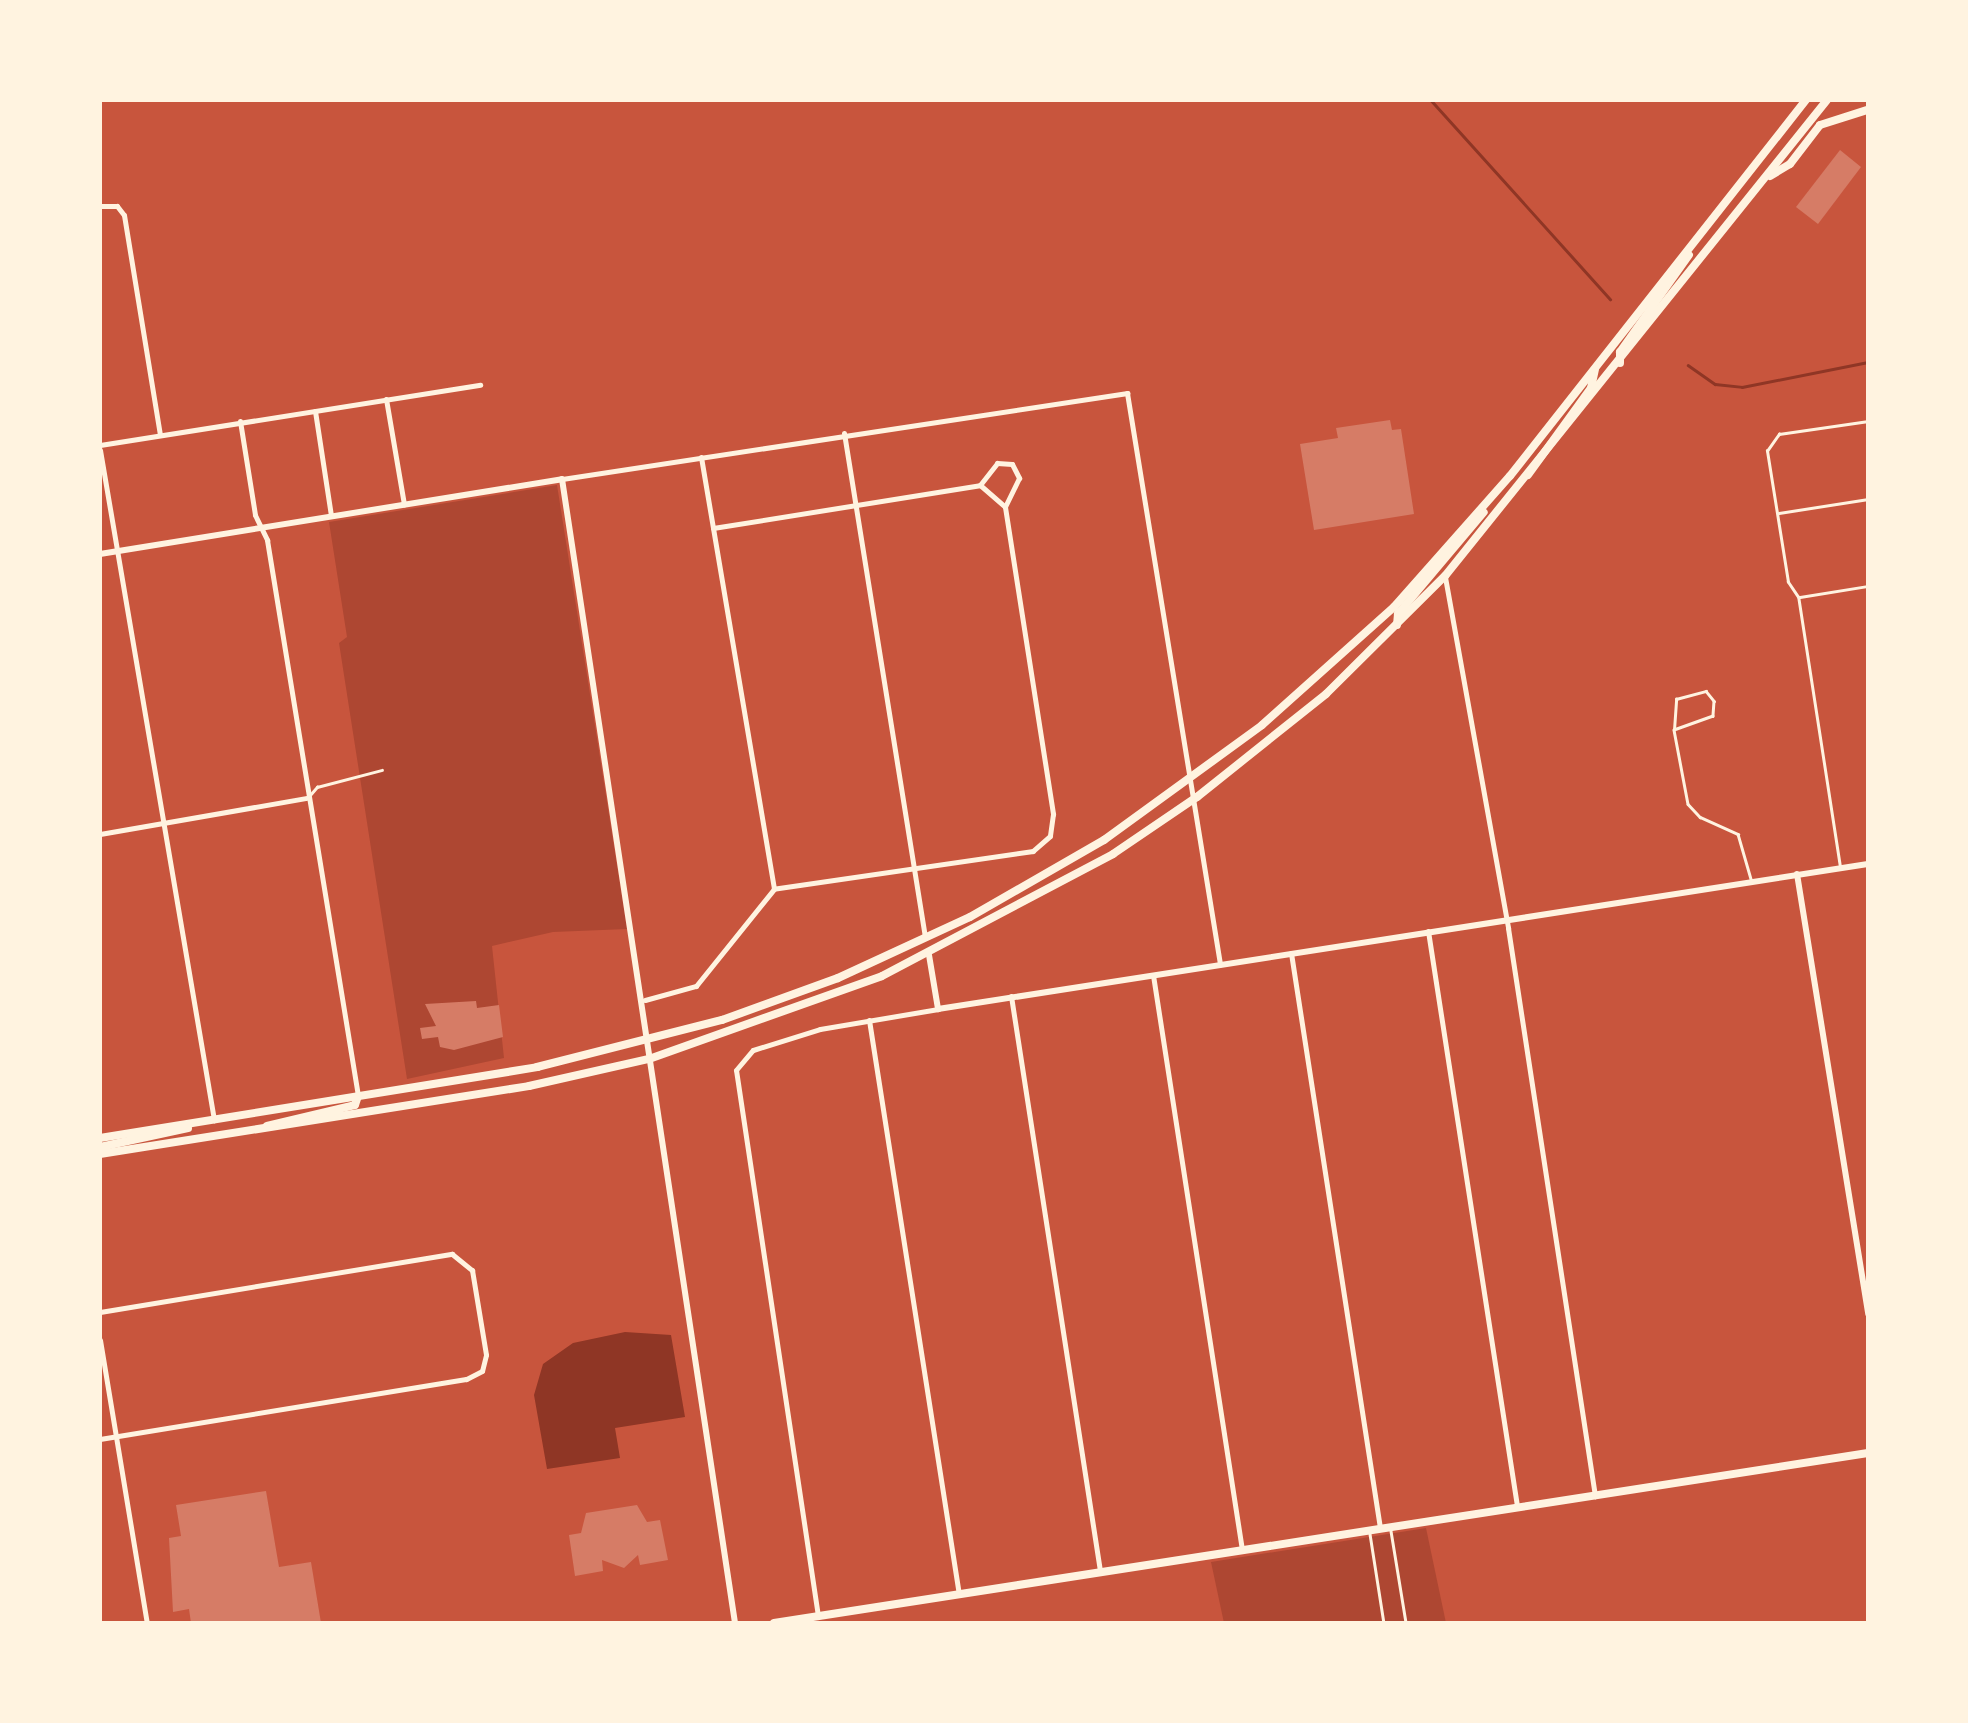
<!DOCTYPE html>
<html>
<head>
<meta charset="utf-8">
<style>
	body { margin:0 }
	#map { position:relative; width:1968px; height:1723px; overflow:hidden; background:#c8553d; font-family:"Exo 2",sans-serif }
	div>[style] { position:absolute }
	.green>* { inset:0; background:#ae4732 }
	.water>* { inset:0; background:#8f3625 }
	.stream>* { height:2.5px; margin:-1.25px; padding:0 1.25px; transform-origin:1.25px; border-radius:1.25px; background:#8f3625 }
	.building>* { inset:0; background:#d67c66 }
	.service>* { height:2.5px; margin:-1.25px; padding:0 1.25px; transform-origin:1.25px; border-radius:1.25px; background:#fff3e0 }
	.minor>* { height:5px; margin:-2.5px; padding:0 2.5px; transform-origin:2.5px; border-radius:2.5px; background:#fff3e0 }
	.tertiary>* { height:6px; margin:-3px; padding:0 3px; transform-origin:3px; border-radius:3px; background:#fff3e0 }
	.primary>* { height:8px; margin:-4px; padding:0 4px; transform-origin:4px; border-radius:4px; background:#fff3e0 }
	span { translate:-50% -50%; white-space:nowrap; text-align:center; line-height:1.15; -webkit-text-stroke:8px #fff3e0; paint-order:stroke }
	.frame { position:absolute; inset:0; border:102px solid #fff3e0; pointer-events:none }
</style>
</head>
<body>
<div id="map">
	<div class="green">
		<div style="clip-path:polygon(557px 485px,627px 929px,553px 932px,492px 946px,504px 1058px,407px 1079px,339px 643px,347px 637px,329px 522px)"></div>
		<div style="clip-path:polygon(1426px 1528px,1446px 1623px,1224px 1623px,1211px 1562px)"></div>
	</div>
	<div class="water">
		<div style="clip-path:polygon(625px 1332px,671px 1335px,685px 1417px,615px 1428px,620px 1458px,547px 1469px,534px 1395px,543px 1364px,573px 1343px)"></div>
	</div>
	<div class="stream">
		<div style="left:1431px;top:100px;width:268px;rotate:48deg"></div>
		<div style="left:1688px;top:365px;width:33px;rotate:35deg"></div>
		<div style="left:1715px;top:384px;width:27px;rotate:6deg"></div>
		<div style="left:1742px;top:387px;width:128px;rotate:-11.2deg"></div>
	</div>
	<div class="building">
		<div style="clip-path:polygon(1840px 150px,1861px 167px,1818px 224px,1796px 207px)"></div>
		<div style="clip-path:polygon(1390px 420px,1392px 430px,1401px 429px,1414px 514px,1314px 530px,1300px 444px,1338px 438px,1336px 428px)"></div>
		<div style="clip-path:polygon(476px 1001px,477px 1008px,499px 1005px,503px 1037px,454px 1050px,440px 1047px,438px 1037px,422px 1039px,420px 1028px,436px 1026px,425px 1004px)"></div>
		<div style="clip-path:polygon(266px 1491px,279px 1567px,311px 1562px,321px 1623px,191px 1623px,189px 1609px,173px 1612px,169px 1538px,181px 1536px,176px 1505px)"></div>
		<div style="clip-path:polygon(637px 1505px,647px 1522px,660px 1520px,668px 1560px,640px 1565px,638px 1555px,624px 1568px,602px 1560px,603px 1571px,575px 1576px,569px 1535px,581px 1533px,586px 1513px)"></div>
	</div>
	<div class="service">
		<div style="left:1779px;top:513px;width:90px;rotate:-8.9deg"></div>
		<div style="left:1800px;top:597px;width:69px;rotate:-9.2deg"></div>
		<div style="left:1706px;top:691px;width:13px;rotate:51deg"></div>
		<div style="left:1714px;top:701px;width:15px;rotate:94deg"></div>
		<div style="left:1713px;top:716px;width:41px;rotate:160.3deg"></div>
		<div style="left:1674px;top:730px;width:31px;rotate:-86deg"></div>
		<div style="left:1676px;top:699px;width:31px;rotate:-15deg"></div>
		<div style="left:1674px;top:730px;width:75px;rotate:79.3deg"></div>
		<div style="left:1688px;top:804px;width:18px;rotate:47deg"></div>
		<div style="left:1700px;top:817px;width:42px;rotate:24.1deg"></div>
		<div style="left:1738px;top:834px;width:47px;rotate:73.9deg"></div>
		<div style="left:310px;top:795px;width:11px;rotate:-49deg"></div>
		<div style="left:317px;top:787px;width:67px;rotate:-14.7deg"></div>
		<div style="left:1840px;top:867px;width:273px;rotate:-98.8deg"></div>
		<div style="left:1798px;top:597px;width:18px;rotate:-124deg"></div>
		<div style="left:1788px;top:582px;width:133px;rotate:-99.1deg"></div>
		<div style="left:1767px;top:451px;width:21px;rotate:-55deg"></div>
		<div style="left:1779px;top:434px;width:90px;rotate:-8.3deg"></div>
		<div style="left:1391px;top:1531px;width:93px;rotate:80.7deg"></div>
		<div style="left:1370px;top:1534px;width:90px;rotate:81.1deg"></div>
	</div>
	<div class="minor">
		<div style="left:100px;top:206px;width:17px"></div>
		<div style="left:117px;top:206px;width:11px;rotate:52deg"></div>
		<div style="left:124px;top:215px;width:223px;rotate:80.7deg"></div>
		<div style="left:386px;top:399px;width:107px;rotate:80.3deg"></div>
		<div style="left:315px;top:411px;width:106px;rotate:81.3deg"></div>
		<div style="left:240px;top:421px;width:95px;rotate:80.9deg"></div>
		<div style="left:255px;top:515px;width:28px;rotate:64deg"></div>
		<div style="left:267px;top:540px;width:563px;rotate:80.7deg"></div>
		<div style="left:844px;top:433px;width:510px;rotate:80.87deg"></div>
		<div style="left:100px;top:445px;width:385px;rotate:-9deg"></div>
		<div style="left:100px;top:450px;width:680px;rotate:80.34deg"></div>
		<div style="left:701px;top:457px;width:438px;rotate:80.4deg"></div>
		<div style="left:562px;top:479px;width:572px;rotate:-8.65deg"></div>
		<div style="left:1127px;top:393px;width:579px;rotate:80.75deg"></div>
		<div style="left:980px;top:485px;width:28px;rotate:-52deg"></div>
		<div style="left:997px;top:463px;width:15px;rotate:4deg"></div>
		<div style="left:1012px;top:464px;width:16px;rotate:63deg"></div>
		<div style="left:1019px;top:478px;width:32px;rotate:116deg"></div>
		<div style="left:713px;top:528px;width:270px;rotate:-9.1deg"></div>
		<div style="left:980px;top:485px;width:33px;rotate:41deg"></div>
		<div style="left:1005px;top:507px;width:311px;rotate:81.1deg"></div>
		<div style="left:1053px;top:814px;width:22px;rotate:98deg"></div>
		<div style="left:1050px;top:836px;width:23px;rotate:139deg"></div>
		<div style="left:1033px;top:851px;width:262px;rotate:171.7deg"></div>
		<div style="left:1445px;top:577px;width:357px;rotate:79.8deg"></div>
		<div style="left:1508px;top:928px;width:575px;rotate:81.29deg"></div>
		<div style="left:100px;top:834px;width:210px;rotate:-9.9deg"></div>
		<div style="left:1428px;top:931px;width:582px;rotate:81.2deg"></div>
		<div style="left:1291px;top:953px;width:582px;rotate:81.2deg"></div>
		<div style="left:1153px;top:975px;width:582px;rotate:81.2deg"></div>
		<div style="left:1011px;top:996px;width:582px;rotate:81.2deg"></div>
		<div style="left:645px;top:1000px;width:53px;rotate:-15.4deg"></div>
		<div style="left:696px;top:986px;width:124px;rotate:-51.2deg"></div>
		<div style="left:869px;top:1020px;width:582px;rotate:81.1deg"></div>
		<div style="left:100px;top:1312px;width:357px;rotate:-9.4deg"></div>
		<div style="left:452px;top:1254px;width:26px;rotate:39deg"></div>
		<div style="left:472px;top:1270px;width:86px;rotate:80.6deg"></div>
		<div style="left:486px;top:1355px;width:16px;rotate:104deg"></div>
		<div style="left:482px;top:1371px;width:18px;rotate:153deg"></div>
		<div style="left:466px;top:1379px;width:371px;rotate:170.7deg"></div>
		<div style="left:100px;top:1340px;width:287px;rotate:80.6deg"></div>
		<div style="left:818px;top:1616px;width:552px;rotate:-98.54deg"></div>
		<div style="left:736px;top:1070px;width:26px;rotate:-50deg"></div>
		<div style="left:753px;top:1050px;width:70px;rotate:-17.4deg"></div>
		<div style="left:820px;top:1029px;width:120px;rotate:-9.6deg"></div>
	</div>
	<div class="tertiary">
		<div style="left:100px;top:554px;width:468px;rotate:-9.2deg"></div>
		<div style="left:562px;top:479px;width:1157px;rotate:81.4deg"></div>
		<div style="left:1797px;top:874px;width:446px;rotate:80.8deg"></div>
		<div style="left:929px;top:955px;width:55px;rotate:80.5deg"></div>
		<div style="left:938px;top:1009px;width:941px;rotate:-8.86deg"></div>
	</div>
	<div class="primary">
		<div style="left:1770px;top:176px;width:23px;rotate:-31deg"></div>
		<div style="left:1790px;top:164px;width:49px;rotate:-52.4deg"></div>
		<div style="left:1820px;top:125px;width:49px;rotate:-17.7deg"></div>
		<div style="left:1620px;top:363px;width:11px;rotate:-90deg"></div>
		<div style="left:1620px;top:352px;width:119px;rotate:-54.6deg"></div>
		<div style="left:1528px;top:475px;width:107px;rotate:-54.1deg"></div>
		<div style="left:1591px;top:388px;width:19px;rotate:-78deg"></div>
		<div style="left:1397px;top:625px;width:11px;rotate:-85deg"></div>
		<div style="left:1398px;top:614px;width:133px;rotate:-49.9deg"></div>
		<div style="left:267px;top:1126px;width:90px;rotate:-13.4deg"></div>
		<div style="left:355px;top:1105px;width:9px;rotate:-72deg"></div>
		<div style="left:100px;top:1138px;width:443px;rotate:-9.2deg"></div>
		<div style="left:537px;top:1067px;width:191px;rotate:-14.3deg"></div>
		<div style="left:722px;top:1020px;width:123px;rotate:-19.9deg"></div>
		<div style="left:838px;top:978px;width:145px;rotate:-24.8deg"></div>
		<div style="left:970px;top:917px;width:155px;rotate:-29.9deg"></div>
		<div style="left:1104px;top:840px;width:195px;rotate:-36deg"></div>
		<div style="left:1262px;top:725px;width:177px;rotate:-41.8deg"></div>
		<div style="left:1394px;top:607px;width:175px;rotate:-48.5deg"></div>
		<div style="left:1510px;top:476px;width:479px;rotate:-51.8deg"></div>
		<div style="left:100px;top:1147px;width:90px;rotate:-12.2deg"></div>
		<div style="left:100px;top:1154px;width:434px;rotate:-9deg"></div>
		<div style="left:529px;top:1086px;width:123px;rotate:-12.7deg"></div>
		<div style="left:649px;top:1059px;width:247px;rotate:-19.6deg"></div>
		<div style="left:882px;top:976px;width:261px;rotate:-27.8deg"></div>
		<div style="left:1113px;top:854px;width:102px;rotate:-34.2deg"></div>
		<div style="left:1197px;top:797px;width:165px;rotate:-38.6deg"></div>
		<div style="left:1326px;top:694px;width:168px;rotate:-44.8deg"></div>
		<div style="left:1445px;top:576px;width:610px;rotate:-51.25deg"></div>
		<div style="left:774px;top:1623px;width:1107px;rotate:-8.83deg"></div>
	</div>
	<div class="frame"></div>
</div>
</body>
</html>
